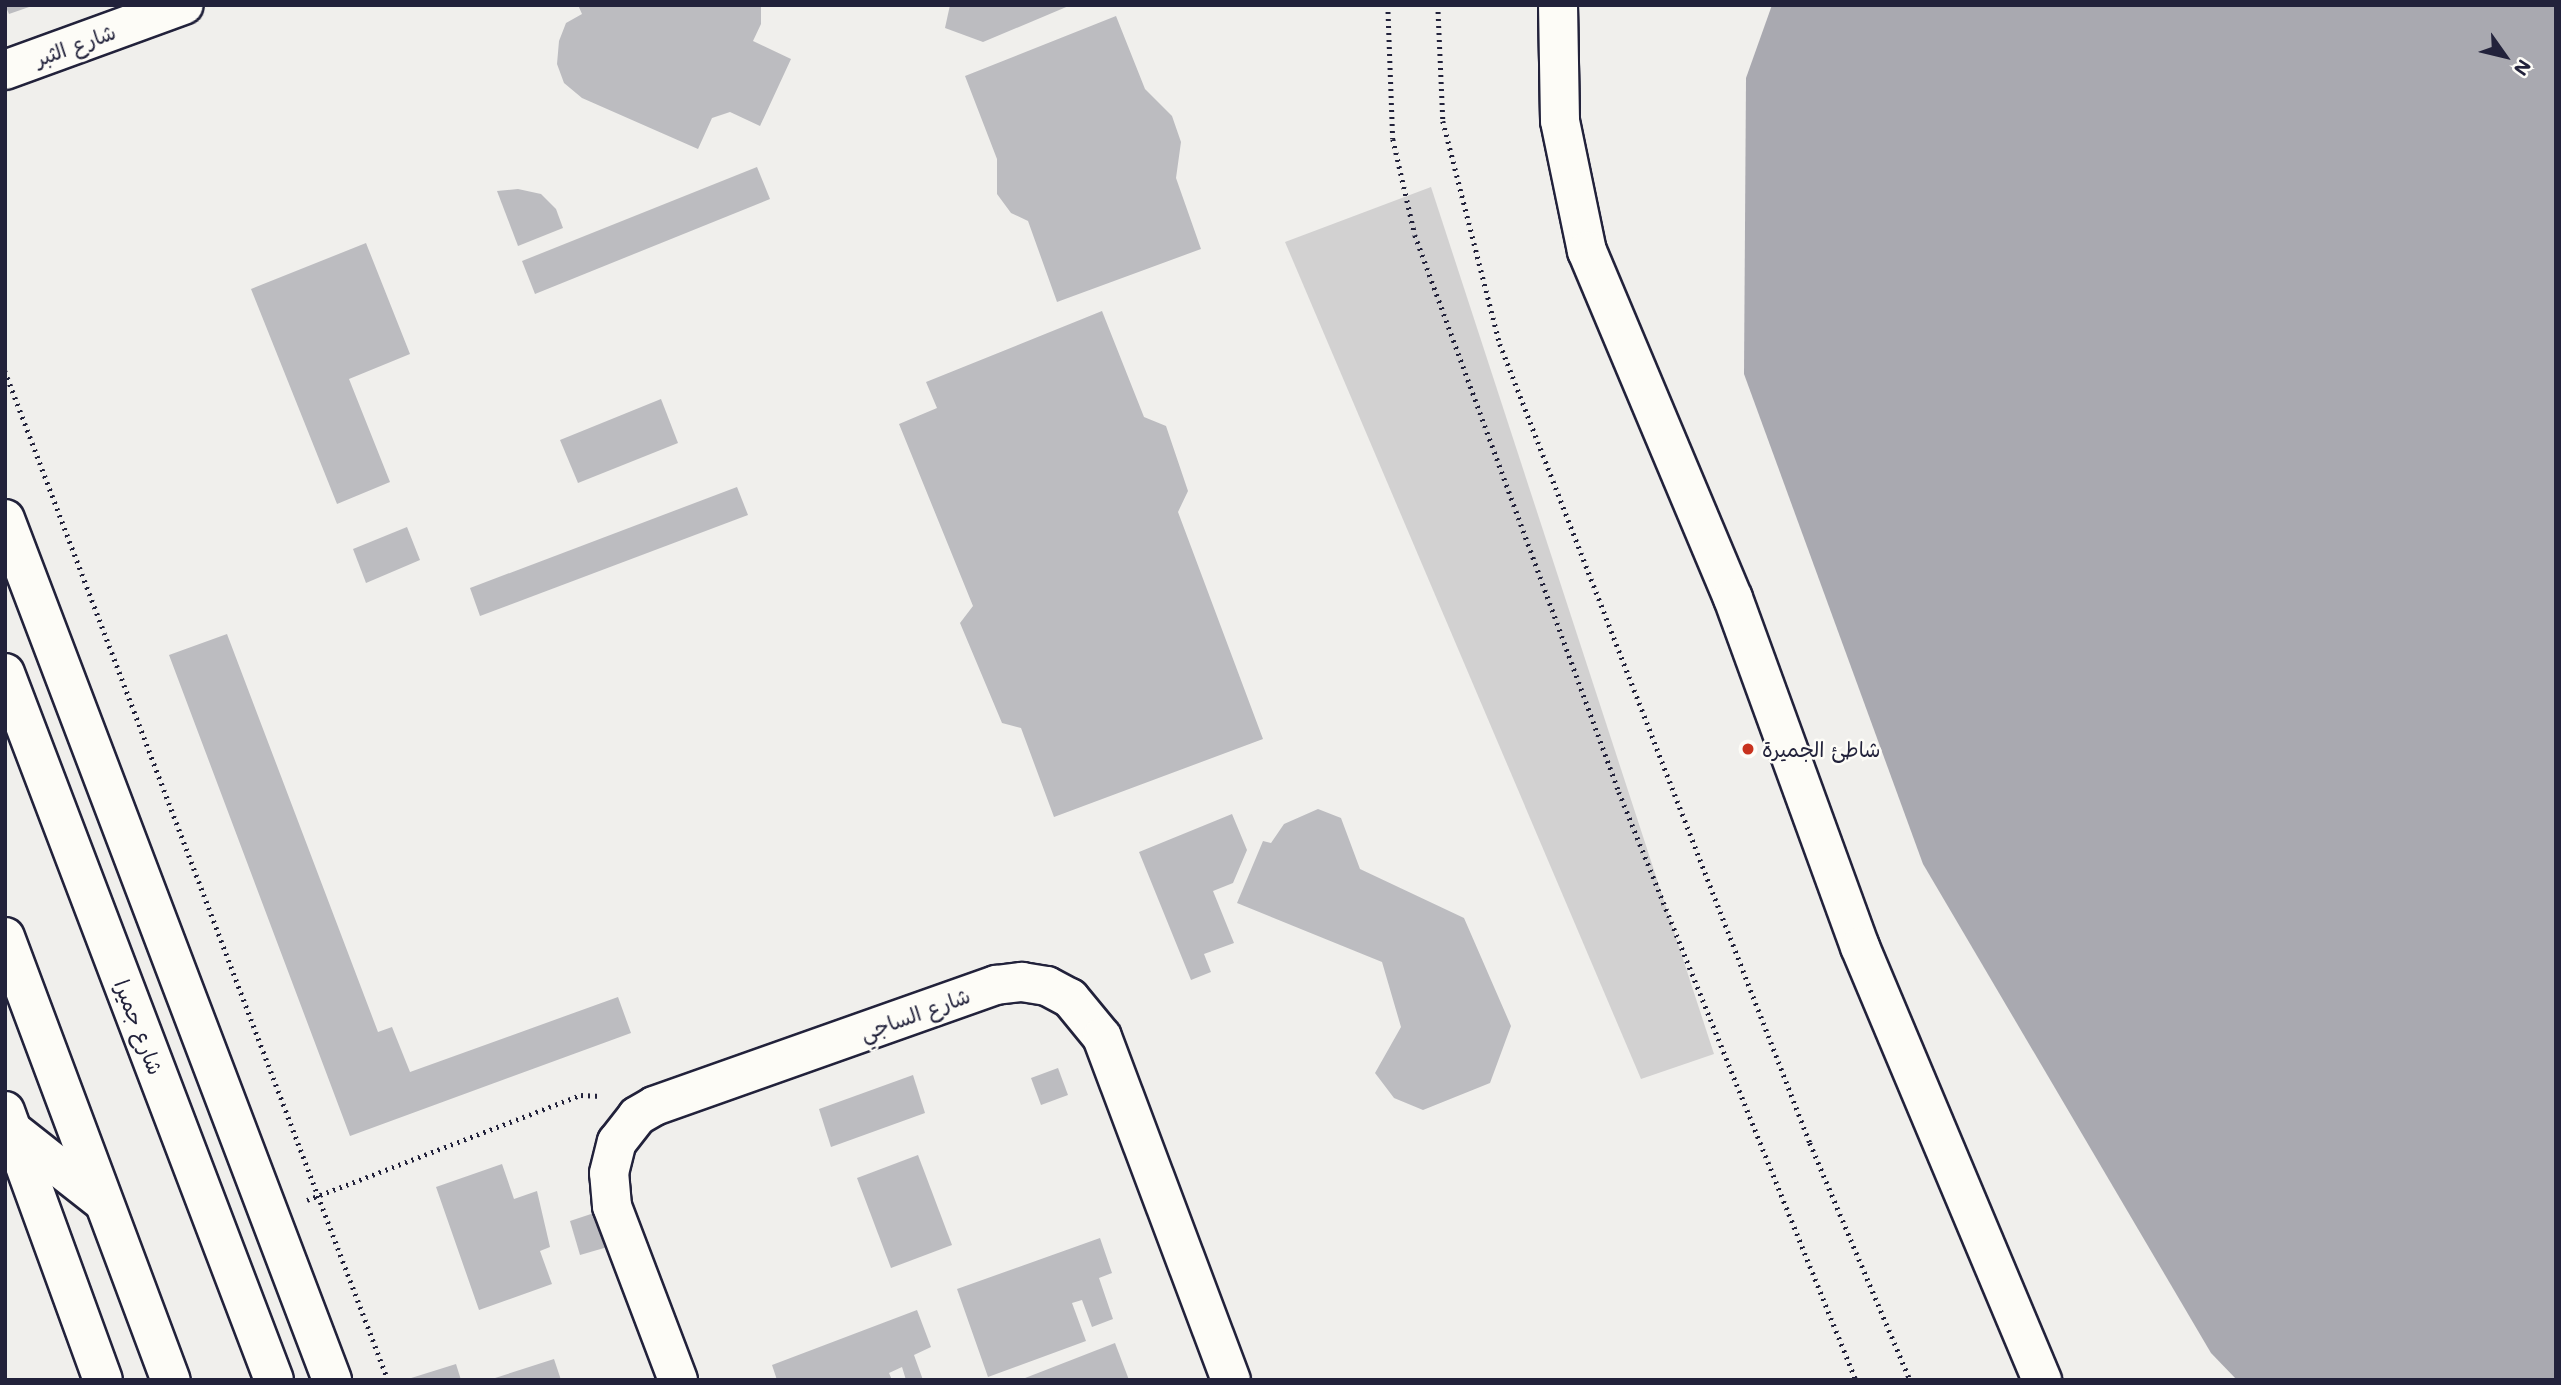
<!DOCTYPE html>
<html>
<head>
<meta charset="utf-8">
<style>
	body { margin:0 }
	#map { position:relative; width:2561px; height:1385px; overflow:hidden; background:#f0efec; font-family:Mali,"Playpen Sans Arabic",sans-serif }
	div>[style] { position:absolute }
	.green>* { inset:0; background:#d2d1d1 }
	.water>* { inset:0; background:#a9a9b0 }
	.building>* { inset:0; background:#bcbcc0 }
	.path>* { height:4.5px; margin-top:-2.25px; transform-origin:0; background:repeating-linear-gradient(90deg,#22223b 0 2px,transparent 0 7px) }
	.roads { filter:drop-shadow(2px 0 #22223b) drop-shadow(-2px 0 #22223b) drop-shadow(0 2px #22223b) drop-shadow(0 -2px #22223b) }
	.minor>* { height:38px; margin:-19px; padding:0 19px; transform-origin:19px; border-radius:19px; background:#fdfcf7 }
	.major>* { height:38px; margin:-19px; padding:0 19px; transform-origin:19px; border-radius:19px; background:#fdfcf7 }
	.dots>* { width:19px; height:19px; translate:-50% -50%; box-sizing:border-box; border:4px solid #fdfcf7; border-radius:50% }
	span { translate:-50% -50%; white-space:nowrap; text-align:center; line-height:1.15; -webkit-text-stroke:5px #fdfcf7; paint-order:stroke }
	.street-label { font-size:21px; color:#22223b }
	.poi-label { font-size:21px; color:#22223b }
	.left { translate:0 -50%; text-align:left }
	.frame { position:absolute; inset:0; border:7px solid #22223b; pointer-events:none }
	.north { position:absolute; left:2470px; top:21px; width:70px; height:70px; -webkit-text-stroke:5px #fdfcf7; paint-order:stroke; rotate:124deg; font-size:19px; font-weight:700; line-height:28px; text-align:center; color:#22223b }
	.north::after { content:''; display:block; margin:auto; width:24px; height:32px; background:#22223b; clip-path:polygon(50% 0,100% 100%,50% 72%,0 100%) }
</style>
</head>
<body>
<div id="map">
	<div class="green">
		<div style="clip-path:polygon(1431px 187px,1714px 1054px,1641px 1079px,1285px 242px)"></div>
	</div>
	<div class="water">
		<div style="clip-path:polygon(1772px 5px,2556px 5px,2556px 1380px,2237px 1380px,2211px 1353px,1923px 864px,1744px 374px,1746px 78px)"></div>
	</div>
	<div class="building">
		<div style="clip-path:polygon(5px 5px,32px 5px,32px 6px,9px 14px)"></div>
		<div style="clip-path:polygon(578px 5px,761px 5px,761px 24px,753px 41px,791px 59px,760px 126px,730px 112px,712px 118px,698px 149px,582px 98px,564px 83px,557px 64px,559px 41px,566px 23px,582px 14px)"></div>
		<div style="clip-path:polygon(950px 5px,1071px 5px,983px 42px,945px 28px)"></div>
		<div style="clip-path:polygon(1116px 16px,1145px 89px,1172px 116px,1181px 142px,1176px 178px,1201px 249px,1057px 302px,1028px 221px,1011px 213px,997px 194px,997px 159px,965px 76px)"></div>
		<div style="clip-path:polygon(757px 167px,770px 199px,535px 294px,522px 261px)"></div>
		<div style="clip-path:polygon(518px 189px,541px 194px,556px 209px,563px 228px,518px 246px,497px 191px)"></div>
		<div style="clip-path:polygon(366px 243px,410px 354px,349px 379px,390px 482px,337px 504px,251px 289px)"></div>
		<div style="clip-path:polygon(1102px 311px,1144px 417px,1166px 426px,1188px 491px,1178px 512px,1263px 739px,1054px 817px,1021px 728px,1002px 723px,960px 623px,973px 606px,899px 424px,937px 408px,926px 382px)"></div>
		<div style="clip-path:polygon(661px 399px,678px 443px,578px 483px,560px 440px)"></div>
		<div style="clip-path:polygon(737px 487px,748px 515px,480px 616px,470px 588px)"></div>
		<div style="clip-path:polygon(407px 527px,420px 560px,366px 583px,353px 549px)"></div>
		<div style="clip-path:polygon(227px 634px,378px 1032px,392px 1027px,410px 1072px,618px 997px,631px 1033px,350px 1136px,169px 655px)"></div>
		<div style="clip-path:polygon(1318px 809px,1341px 818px,1360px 869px,1464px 918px,1511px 1026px,1490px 1083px,1423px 1110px,1394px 1098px,1375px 1073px,1401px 1027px,1382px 962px,1237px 903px,1263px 841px,1271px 843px,1284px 824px)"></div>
		<div style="clip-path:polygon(1232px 814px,1247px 850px,1233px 883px,1213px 891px,1234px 943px,1204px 954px,1211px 972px,1191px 980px,1139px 852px)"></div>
		<div style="clip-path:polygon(1058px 1068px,1068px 1095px,1041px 1105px,1031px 1078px)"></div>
		<div style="clip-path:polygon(913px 1075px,925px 1113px,831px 1147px,819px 1109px)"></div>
		<div style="clip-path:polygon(918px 1155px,952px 1245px,891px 1268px,857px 1178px)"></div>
		<div style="clip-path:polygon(502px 1164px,514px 1199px,537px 1191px,550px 1247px,540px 1251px,552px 1284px,479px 1310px,436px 1187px)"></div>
		<div style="clip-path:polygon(600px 1211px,611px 1246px,580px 1255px,570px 1221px)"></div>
		<div style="clip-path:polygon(1100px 1238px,1112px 1273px,1099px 1278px,1113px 1319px,1092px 1327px,1082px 1300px,1072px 1303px,1086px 1341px,988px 1377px,957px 1289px)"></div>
		<div style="clip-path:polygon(917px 1310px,931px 1347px,914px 1355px,923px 1380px,906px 1380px,902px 1367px,889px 1373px,892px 1380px,777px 1380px,772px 1365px)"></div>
		<div style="clip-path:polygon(1115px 1343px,1129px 1380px,1020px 1380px)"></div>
		<div style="clip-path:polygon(554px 1359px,561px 1380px,492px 1380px,492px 1379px)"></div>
		<div style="clip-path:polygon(456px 1364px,461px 1380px,408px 1380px,408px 1379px)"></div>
	</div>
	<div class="path">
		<div style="left:1388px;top:5px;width:134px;rotate:87.9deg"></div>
		<div style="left:1393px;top:139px;width:98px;rotate:77.1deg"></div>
		<div style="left:1415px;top:235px;width:593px;rotate:69.88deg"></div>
		<div style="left:1619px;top:792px;width:634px;rotate:68.05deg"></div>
		<div style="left:1438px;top:5px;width:116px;rotate:87.5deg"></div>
		<div style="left:1443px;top:121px;width:230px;rotate:75.7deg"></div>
		<div style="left:1500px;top:344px;width:857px;rotate:68.79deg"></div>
		<div style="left:1810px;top:1143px;width:257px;rotate:67.1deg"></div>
		<div style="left:5px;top:371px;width:1079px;rotate:69.21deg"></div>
		<div style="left:307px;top:1200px;width:293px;rotate:-21deg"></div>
		<div style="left:581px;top:1095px;width:20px;rotate:3deg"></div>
	</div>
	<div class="roads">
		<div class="minor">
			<div style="left:1558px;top:5px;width:116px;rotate:89deg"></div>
			<div style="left:1560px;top:121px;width:133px;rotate:78.3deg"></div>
			<div style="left:1587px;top:251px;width:376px;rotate:67.2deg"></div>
			<div style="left:1733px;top:598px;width:371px;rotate:70deg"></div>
			<div style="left:1860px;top:947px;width:470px;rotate:67.2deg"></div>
			<div style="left:5px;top:70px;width:190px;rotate:-20deg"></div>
			<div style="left:5px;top:519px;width:921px;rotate:69.2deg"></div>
			<div style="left:5px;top:1111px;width:286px;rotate:70deg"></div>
			<div style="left:678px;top:1380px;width:186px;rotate:-110.8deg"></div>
			<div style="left:612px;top:1206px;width:33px;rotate:-95deg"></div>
			<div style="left:609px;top:1173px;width:32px;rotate:-76deg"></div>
			<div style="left:617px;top:1142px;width:33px;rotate:-52deg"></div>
			<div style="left:637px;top:1116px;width:20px;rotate:-30deg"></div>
			<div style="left:654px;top:1106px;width:363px;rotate:-19.5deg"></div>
			<div style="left:996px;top:985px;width:26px;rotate:-7deg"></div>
			<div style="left:1022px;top:982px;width:25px;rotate:9deg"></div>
			<div style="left:1047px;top:986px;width:26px;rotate:28deg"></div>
			<div style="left:1070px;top:998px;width:50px;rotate:50.6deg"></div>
			<div style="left:1102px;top:1037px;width:366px;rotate:69.4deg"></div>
		</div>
		<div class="major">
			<div style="left:5px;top:673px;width:756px;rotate:69.17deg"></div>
			<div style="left:5px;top:937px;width:473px;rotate:69.5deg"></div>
			<div style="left:13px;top:1131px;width:113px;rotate:38.2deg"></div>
		</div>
	</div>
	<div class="dots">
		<div style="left:1748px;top:749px;background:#c8321e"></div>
	</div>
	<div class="street-label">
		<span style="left:75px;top:45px;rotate:-20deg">شارع الثبر</span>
		<span style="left:915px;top:1014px;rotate:-20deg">شارع الساجي</span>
		<span style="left:139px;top:1027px;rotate:69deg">شارع جميرا</span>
	</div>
	<div class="poi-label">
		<span class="left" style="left:1762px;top:749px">شاطئ الجميرة</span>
	</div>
	<div class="frame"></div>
	<div class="north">N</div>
</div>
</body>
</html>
